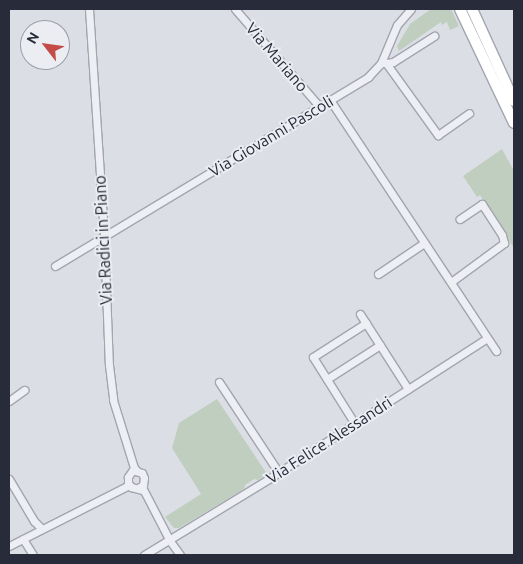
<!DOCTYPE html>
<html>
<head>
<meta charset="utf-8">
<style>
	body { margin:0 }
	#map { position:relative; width:523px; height:564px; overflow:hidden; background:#dcdee5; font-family:Ubuntu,sans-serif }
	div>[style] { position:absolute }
	.green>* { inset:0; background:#bfcebe }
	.roads { filter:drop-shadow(1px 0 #a2a5ae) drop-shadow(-1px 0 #a2a5ae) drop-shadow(0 1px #a2a5ae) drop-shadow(0 -1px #a2a5ae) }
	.minor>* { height:7px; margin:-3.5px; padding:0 3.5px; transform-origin:3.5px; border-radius:3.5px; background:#eeeff4 }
	.highway>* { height:10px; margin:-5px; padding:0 5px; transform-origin:5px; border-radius:5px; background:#fff }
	span { translate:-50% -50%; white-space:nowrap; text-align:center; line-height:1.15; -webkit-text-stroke:4px #ebedf3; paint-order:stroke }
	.street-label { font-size:16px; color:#272b3a }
	.frame { position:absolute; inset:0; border:10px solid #272b3a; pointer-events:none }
	.north { position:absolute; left:20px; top:20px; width:50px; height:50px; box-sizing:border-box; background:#ebedf3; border:1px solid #9d9fa9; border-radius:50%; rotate:300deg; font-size:14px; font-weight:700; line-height:20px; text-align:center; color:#272b3a }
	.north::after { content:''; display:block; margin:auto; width:18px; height:22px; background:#c34b48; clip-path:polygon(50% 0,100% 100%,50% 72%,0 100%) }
</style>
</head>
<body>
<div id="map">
	<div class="green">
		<div style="clip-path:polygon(431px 9px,451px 9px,459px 26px,450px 30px,447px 22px,442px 25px,441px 22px,399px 51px,397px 46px,410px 24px)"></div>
		<div style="clip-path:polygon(502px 149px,514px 171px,514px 248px,480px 195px,477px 197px,463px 176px)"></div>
		<div style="clip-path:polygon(217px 399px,267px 474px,258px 480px,254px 479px,245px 485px,244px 489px,179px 528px,174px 528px,165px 517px,201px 494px,172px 448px,179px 423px)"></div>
	</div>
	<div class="roads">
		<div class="minor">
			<div style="left:89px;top:9px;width:228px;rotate:86.2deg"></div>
			<div style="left:104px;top:237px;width:128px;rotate:87.8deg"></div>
			<div style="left:109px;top:365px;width:35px;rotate:83deg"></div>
			<div style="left:113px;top:400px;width:71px;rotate:72.8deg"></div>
			<div style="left:134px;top:468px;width:4px;rotate:45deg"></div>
			<div style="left:235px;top:9px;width:128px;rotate:49.1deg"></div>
			<div style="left:381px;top:63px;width:5px"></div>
			<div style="left:386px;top:63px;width:89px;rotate:54.2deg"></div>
			<div style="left:438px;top:135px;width:38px;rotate:-35deg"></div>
			<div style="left:386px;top:63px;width:7px;rotate:-8deg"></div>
			<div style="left:393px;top:62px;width:49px;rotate:-32.4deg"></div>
			<div style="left:330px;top:100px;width:301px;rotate:56.5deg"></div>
			<div style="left:55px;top:266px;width:366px;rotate:-31.1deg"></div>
			<div style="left:368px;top:77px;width:19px;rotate:-47deg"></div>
			<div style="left:381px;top:63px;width:41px;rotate:-67.2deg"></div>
			<div style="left:397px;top:25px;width:21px;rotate:-49deg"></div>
			<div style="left:378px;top:274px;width:55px;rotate:-34deg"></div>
			<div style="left:451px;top:282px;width:66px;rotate:-36.3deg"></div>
			<div style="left:504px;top:243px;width:8px;rotate:-104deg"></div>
			<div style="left:502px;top:235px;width:37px;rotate:-123deg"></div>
			<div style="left:482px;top:204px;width:27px;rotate:146deg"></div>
			<div style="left:360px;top:314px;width:89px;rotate:57.4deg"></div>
			<div style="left:327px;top:379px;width:63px;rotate:-32.7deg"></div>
			<div style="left:219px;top:382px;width:109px;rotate:56.6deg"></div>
			<div style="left:9px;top:401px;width:19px;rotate:-36deg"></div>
			<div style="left:355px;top:424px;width:79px;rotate:-122.1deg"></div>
			<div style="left:313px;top:357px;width:63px;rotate:-32.7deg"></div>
			<div style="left:134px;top:468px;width:11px;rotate:124deg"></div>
			<div style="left:128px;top:477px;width:6px;rotate:90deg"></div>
			<div style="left:128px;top:483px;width:5px;rotate:53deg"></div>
			<div style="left:131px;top:487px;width:11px;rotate:15deg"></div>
			<div style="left:135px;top:471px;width:7px;rotate:16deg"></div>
			<div style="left:142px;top:473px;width:5px;rotate:68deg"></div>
			<div style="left:144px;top:478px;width:7px;rotate:98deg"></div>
			<div style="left:143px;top:485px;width:6px;rotate:149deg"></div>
			<div style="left:9px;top:479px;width:49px;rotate:59.2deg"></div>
			<div style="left:34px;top:521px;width:11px;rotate:45deg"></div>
			<div style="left:142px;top:487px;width:61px;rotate:62.6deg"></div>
			<div style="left:170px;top:541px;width:17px;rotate:54deg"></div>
			<div style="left:23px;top:539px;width:19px;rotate:58deg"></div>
			<div style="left:9px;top:546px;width:135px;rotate:-26.9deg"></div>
			<div style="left:144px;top:555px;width:148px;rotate:-31.4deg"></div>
			<div style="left:270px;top:478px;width:258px;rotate:-32.8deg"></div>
		</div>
		<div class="highway">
			<div style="left:460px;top:9px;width:126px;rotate:64.7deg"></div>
			<div style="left:472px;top:9px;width:101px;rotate:65.5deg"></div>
		</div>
	</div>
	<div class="street-label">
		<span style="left:277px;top:57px;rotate:49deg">Via Mariano</span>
		<span style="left:271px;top:136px;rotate:-31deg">Via Giovanni Pascoli</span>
		<span style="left:103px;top:240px;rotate:-93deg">Via Radici in Piano</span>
		<span style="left:329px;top:440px;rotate:-33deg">Via Felice Alessandri</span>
	</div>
	<div class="frame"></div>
	<div class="north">N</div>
</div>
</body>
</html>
